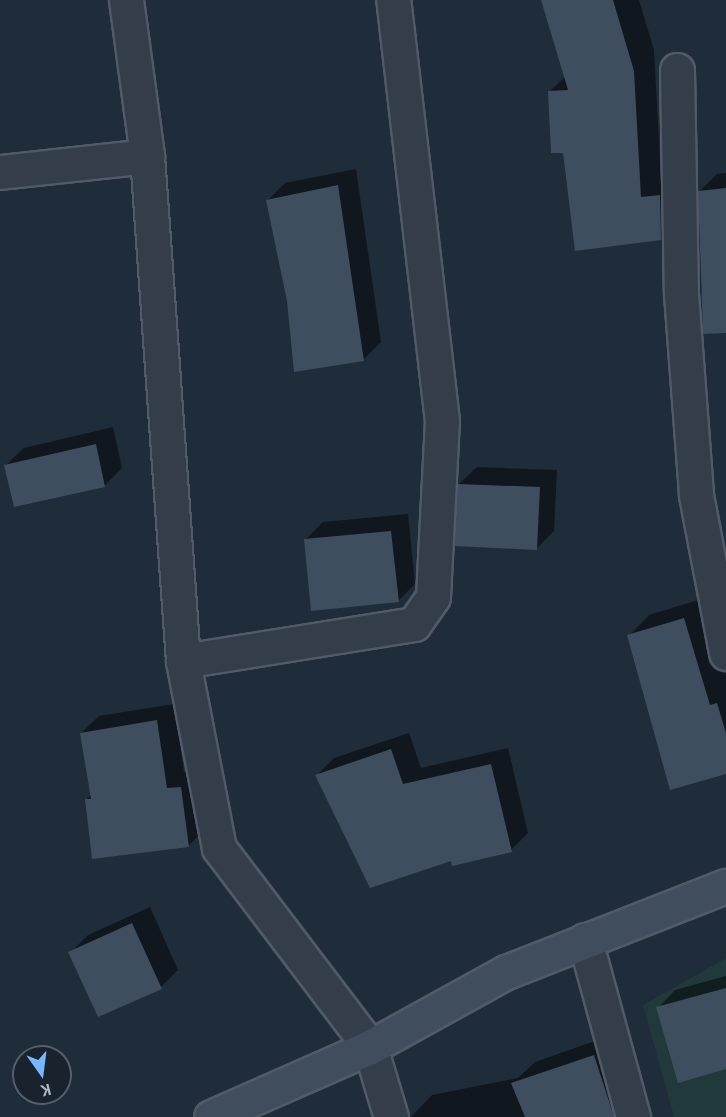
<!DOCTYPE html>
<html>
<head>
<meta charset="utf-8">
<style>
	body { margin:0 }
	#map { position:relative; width:726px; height:1117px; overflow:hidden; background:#1f2c39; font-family:"PT Sans",sans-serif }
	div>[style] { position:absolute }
	.green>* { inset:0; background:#21393a }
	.shadow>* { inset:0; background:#0007 }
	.building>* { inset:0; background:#3f4e5e }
	.roads { filter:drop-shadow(2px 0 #505b67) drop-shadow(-2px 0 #505b67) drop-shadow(0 2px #505b67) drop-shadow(0 -2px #505b67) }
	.minor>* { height:33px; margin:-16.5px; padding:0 16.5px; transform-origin:16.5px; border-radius:16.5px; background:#333e4a }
	.secondary>* { height:33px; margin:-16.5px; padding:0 16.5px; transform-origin:16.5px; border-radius:16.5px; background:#404d5d }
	span { translate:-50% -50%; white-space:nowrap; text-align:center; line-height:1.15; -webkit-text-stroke:5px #18232e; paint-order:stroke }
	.north { position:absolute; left:12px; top:1045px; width:60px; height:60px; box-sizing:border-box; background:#18232e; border:2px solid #545f6b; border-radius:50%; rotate:166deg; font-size:16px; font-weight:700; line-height:24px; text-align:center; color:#adb8c6 }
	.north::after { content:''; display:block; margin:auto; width:21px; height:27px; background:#79b6ff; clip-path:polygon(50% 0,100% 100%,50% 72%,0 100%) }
</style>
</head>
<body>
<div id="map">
	<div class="green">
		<div style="clip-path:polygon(726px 958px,726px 1117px,674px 1117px,643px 1005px)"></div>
	</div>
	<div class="shadow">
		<div style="clip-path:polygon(542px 0,639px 0,654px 50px,661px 178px,681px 175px,681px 218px,661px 238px,565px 151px,549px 92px,566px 76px)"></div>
		<div style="clip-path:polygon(356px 169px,381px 342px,364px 359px,288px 301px,268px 200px,285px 183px)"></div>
		<div style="clip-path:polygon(726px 173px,726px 289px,701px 292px,699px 192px,717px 174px)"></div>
		<div style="clip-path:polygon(113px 427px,122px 468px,105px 485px,15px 505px,6px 465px,24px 448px)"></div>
		<div style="clip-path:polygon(477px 467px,557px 470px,554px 531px,537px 548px,459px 484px)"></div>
		<div style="clip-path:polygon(408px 514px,415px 584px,398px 601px,305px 540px,323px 522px)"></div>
		<div style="clip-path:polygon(705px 598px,726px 632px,726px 772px,629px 636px,649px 615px)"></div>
		<div style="clip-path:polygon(174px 704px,184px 772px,198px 770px,206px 829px,188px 846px,86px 800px,91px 795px,81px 733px,99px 716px)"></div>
		<div style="clip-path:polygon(409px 733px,421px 768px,508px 748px,528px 833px,511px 850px,452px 859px,317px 775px,334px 758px)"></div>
		<div style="clip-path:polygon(150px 907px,178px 970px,161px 987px,70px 953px,88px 935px)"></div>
		<div style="clip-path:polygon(726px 976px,726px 1068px,658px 1008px,675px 990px)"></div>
		<div style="clip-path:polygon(615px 1034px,645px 1117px,411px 1117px,432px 1095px,518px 1078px,535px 1062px)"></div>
	</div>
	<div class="building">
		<div style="clip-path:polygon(541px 0,613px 0,634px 71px,641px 197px,660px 195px,661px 240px,575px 251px,563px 153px,551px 153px,548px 91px,568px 90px)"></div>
		<div style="clip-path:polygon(338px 185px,364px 361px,294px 372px,287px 301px,266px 200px)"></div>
		<div style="clip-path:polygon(726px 188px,726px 333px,703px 334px,698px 191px)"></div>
		<div style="clip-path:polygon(96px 444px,105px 487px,14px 507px,4px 465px)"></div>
		<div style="clip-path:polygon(458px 484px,540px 487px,537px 550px,454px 546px)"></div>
		<div style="clip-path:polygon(391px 531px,399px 602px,311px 611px,304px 539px)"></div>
		<div style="clip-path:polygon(684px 618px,710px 705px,717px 703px,726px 733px,726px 774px,670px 790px,627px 635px)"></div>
		<div style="clip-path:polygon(157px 720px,167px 788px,181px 787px,189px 847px,92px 859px,85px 799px,91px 799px,80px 733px)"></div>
		<div style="clip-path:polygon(391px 749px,403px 784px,491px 764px,512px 852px,452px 866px,451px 861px,370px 888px,315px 775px)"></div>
		<div style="clip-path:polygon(132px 923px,162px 989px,98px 1017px,68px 952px)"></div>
		<div style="clip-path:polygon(726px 988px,726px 1069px,678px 1083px,656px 1007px)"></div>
		<div style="clip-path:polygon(594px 1055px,614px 1117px,525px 1117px,511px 1083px)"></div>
	</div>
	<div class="roads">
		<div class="minor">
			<div style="left:126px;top:0;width:157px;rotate:82.3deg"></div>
			<div style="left:147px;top:156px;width:506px;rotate:85.92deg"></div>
			<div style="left:183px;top:661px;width:190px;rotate:79.1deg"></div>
			<div style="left:219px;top:848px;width:250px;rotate:52.8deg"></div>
			<div style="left:370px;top:1047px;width:73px;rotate:73.3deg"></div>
			<div style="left:677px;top:70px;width:224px;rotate:89deg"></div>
			<div style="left:681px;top:294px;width:202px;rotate:85.7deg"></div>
			<div style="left:696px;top:495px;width:161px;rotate:79.2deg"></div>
			<div style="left:0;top:172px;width:148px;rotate:-6.2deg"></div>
			<div style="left:183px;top:661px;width:234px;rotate:-9.1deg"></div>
			<div style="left:414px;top:624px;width:33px;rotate:-55deg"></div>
			<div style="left:433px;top:597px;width:176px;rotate:-87.1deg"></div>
			<div style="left:442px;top:421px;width:424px;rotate:-96.6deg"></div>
			<div style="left:585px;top:940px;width:183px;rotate:74.8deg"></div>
		</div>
		<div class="secondary">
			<div style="left:211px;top:1117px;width:174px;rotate:-23.8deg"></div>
			<div style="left:370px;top:1047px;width:155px;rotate:-28.9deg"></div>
			<div style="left:506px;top:972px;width:236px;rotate:-21.4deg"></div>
		</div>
	</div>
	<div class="north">K</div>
</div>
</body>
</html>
